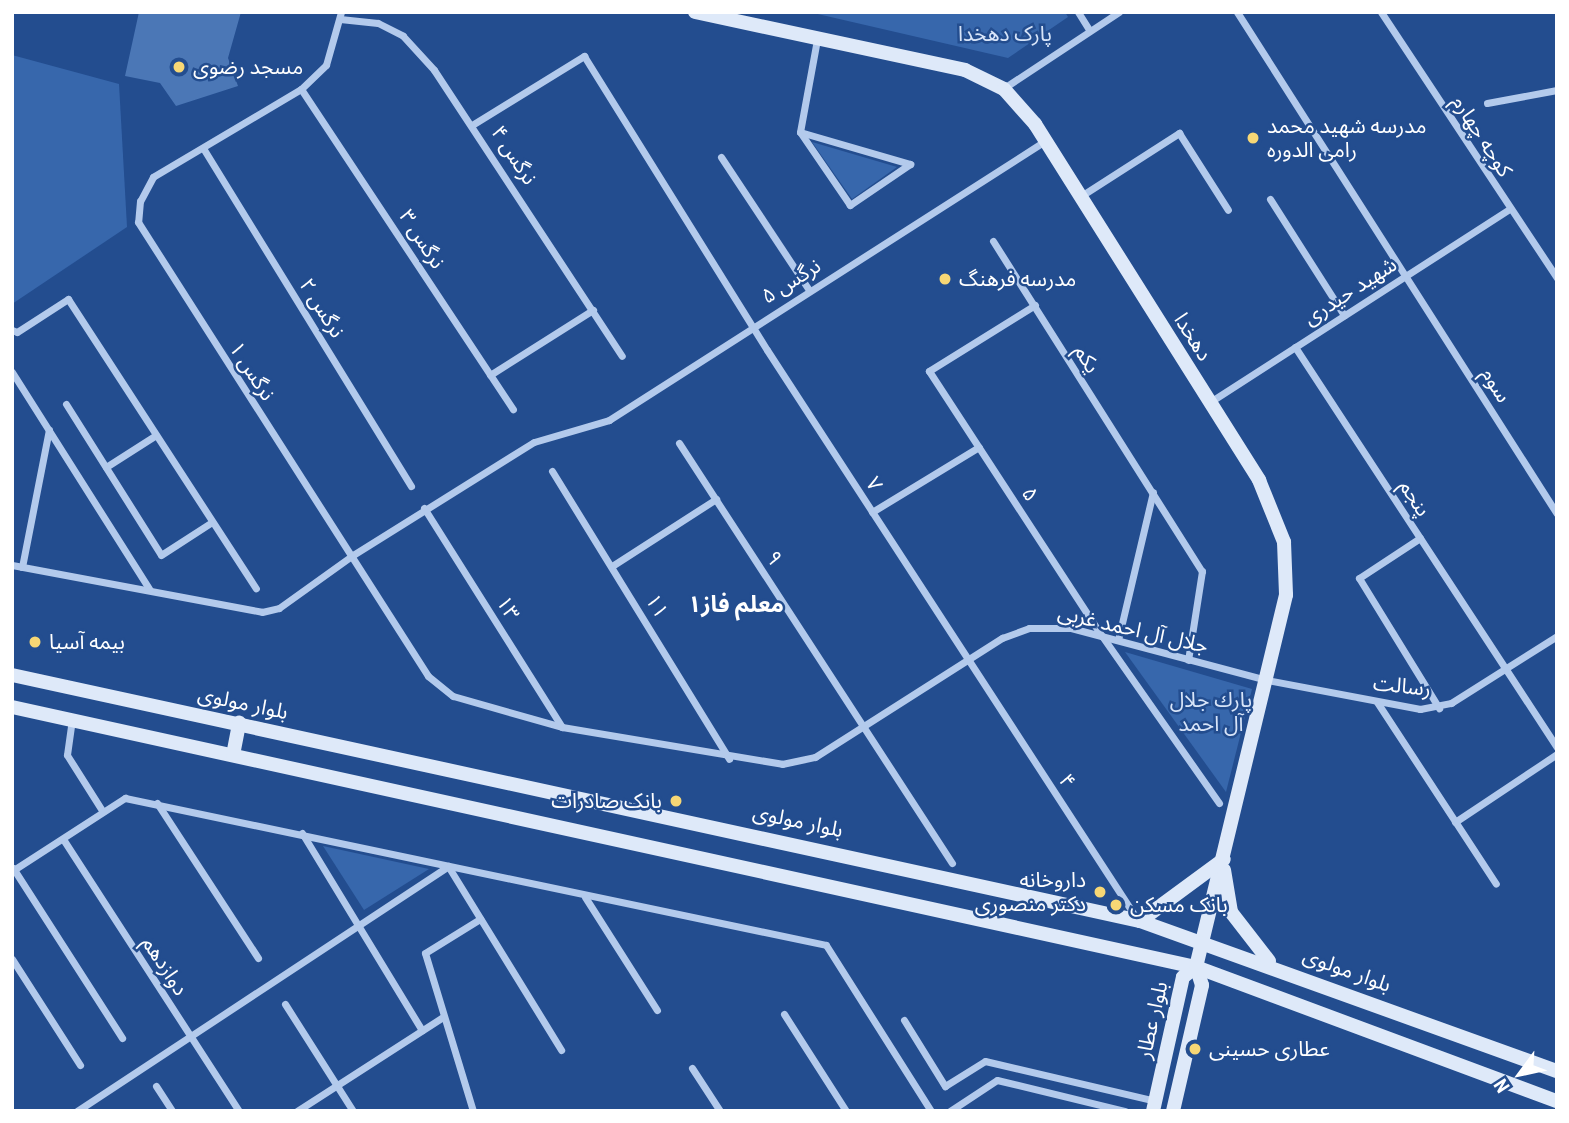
<!DOCTYPE html>
<html>
<head>
<meta charset="utf-8">
<style>
	body { margin:0 }
	#map { position:relative; width:1569px; height:1123px; overflow:hidden; background:#234d8f; font-family:"Roboto Condensed","Noto Sans Arabic",sans-serif }
	div>[style] { position:absolute }
	.green>* { inset:0; background:#3767ac }
	.building>* { inset:0; background:#4b77b6 }
	.street>* { height:7px; margin:-3.5px; padding:0 3.5px; transform-origin:3.5px; border-radius:3.5px; background:#b3caec }
	.secondary>* { height:14px; margin:-7px; padding:0 7px; transform-origin:7px; border-radius:7px; background:#dee9f9 }
	.dots>* { width:19px; height:19px; translate:-50% -50%; box-sizing:border-box; border:4px solid #234d8f; border-radius:50% }
	span { translate:-50% -50%; white-space:nowrap; text-align:center; line-height:1.15; -webkit-text-stroke:5px #234d8f; paint-order:stroke }
	.park-label { font-size:21px; color:#d8e5f9 }
	.poi-label { font-size:21px; color:#fff }
	.left { translate:0 -50%; text-align:left }
	.right { translate:-100% -50%; text-align:right }
	.street-label { font-size:21px; color:#fff }
	.neighbourhood-label { font-size:23px; color:#fff; font-weight:700 }
	.frame { position:absolute; inset:0; border:14px solid #fff; pointer-events:none }
	.north { position:absolute; left:1485px; top:1039px; width:70px; height:70px; -webkit-text-stroke:5px #234d8f; paint-order:stroke; rotate:237deg; font-size:19px; font-weight:700; line-height:28px; text-align:center; color:#fff }
	.north::after { content:''; display:block; margin:auto; width:24px; height:32px; background:#fff; clip-path:polygon(50% 0,100% 100%,50% 72%,0 100%) }
</style>
</head>
<body>
<div id="map">
	<div class="green">
		<div style="clip-path:polygon(809px 12px,1065px 12px,1068px 17px,1008px 58px)"></div>
		<div style="clip-path:polygon(12px 55px,119px 84px,127px 227px,12px 304px)"></div>
		<div style="clip-path:polygon(812px 142px,897px 167px,852px 199px)"></div>
		<div style="clip-path:polygon(1125px 652px,1252px 689px,1226px 792px)"></div>
		<div style="clip-path:polygon(323px 846px,429px 869px,364px 910px)"></div>
	</div>
	<div class="building">
		<div style="clip-path:polygon(139px 12px,241px 12px,228px 58px,238px 86px,176px 106px,160px 83px,125px 76px)"></div>
	</div>
	<div class="street">
		<div style="left:341px;top:12px;width:55px;rotate:105.8deg"></div>
		<div style="left:326px;top:65px;width:35px;rotate:136deg"></div>
		<div style="left:301px;top:89px;width:172px;rotate:149.3deg"></div>
		<div style="left:153px;top:177px;width:27px;rotate:118deg"></div>
		<div style="left:140px;top:201px;width:21px;rotate:95deg"></div>
		<div style="left:138px;top:222px;width:539px;rotate:57.43deg"></div>
		<div style="left:428px;top:676px;width:32px;rotate:39deg"></div>
		<div style="left:453px;top:696px;width:113px;rotate:15.9deg"></div>
		<div style="left:562px;top:727px;width:223px;rotate:9.5deg"></div>
		<div style="left:782px;top:764px;width:34px;rotate:-12deg"></div>
		<div style="left:815px;top:757px;width:222px;rotate:-32.5deg"></div>
		<div style="left:1002px;top:638px;width:29px;rotate:-20deg"></div>
		<div style="left:1029px;top:628px;width:42px"></div>
		<div style="left:1071px;top:628px;width:203px;rotate:14.9deg"></div>
		<div style="left:1267px;top:680px;width:156px;rotate:10.7deg"></div>
		<div style="left:1420px;top:709px;width:32px;rotate:-11deg"></div>
		<div style="left:1451px;top:703px;width:125px;rotate:-32.3deg"></div>
		<div style="left:1078px;top:12px;width:22px;rotate:58deg"></div>
		<div style="left:1237px;top:12px;width:595px;rotate:57.48deg"></div>
		<div style="left:1381px;top:12px;width:319px;rotate:56.5deg"></div>
		<div style="left:340px;top:19px;width:38px;rotate:6deg"></div>
		<div style="left:378px;top:23px;width:28px;rotate:27deg"></div>
		<div style="left:403px;top:36px;width:46px;rotate:47.6deg"></div>
		<div style="left:434px;top:70px;width:342px;rotate:56.7deg"></div>
		<div style="left:1004px;top:88px;width:138px;rotate:-33.5deg"></div>
		<div style="left:301px;top:89px;width:384px;rotate:56.5deg"></div>
		<div style="left:1487px;top:103px;width:71px;rotate:-10.5deg"></div>
		<div style="left:472px;top:125px;width:132px;rotate:-31.6deg"></div>
		<div style="left:584px;top:56px;width:346px;rotate:58.1deg"></div>
		<div style="left:767px;top:350px;width:679px;rotate:56.97deg"></div>
		<div style="left:800px;top:132px;width:115px;rotate:16.2deg"></div>
		<div style="left:910px;top:164px;width:73px;rotate:145.7deg"></div>
		<div style="left:850px;top:205px;width:88px;rotate:-124.4deg"></div>
		<div style="left:800px;top:132px;width:95px;rotate:-79.6deg"></div>
		<div style="left:203px;top:148px;width:397px;rotate:58.4deg"></div>
		<div style="left:721px;top:157px;width:159px;rotate:56.5deg"></div>
		<div style="left:1081px;top:196px;width:117px;rotate:-32.7deg"></div>
		<div style="left:1179px;top:133px;width:91px;rotate:57.5deg"></div>
		<div style="left:1270px;top:199px;width:138px;rotate:57.5deg"></div>
		<div style="left:993px;top:241px;width:391px;rotate:57.7deg"></div>
		<div style="left:1202px;top:571px;width:90px;rotate:98.9deg"></div>
		<div style="left:1035px;top:305px;width:125px;rotate:148.1deg"></div>
		<div style="left:929px;top:371px;width:316px;rotate:56.9deg"></div>
		<div style="left:1102px;top:636px;width:204px;rotate:55deg"></div>
		<div style="left:12px;top:330px;width:5px;rotate:22deg"></div>
		<div style="left:17px;top:332px;width:61px;rotate:-32.9deg"></div>
		<div style="left:68px;top:299px;width:345px;rotate:57deg"></div>
		<div style="left:1295px;top:347px;width:478px;rotate:56.8deg"></div>
		<div style="left:12px;top:372px;width:257px;rotate:57.7deg"></div>
		<div style="left:490px;top:375px;width:122px;rotate:-32.3deg"></div>
		<div style="left:1210px;top:402px;width:356px;rotate:-32.8deg"></div>
		<div style="left:66px;top:404px;width:178px;rotate:57.8deg"></div>
		<div style="left:161px;top:555px;width:61px;rotate:-32.9deg"></div>
		<div style="left:679px;top:443px;width:501px;rotate:56.98deg"></div>
		<div style="left:106px;top:467px;width:59px;rotate:-32.6deg"></div>
		<div style="left:552px;top:471px;width:338px;rotate:58.4deg"></div>
		<div style="left:424px;top:508px;width:259px;rotate:57.8deg"></div>
		<div style="left:872px;top:512px;width:125px;rotate:-31.3deg"></div>
		<div style="left:1420px;top:538px;width:73px;rotate:146.7deg"></div>
		<div style="left:1359px;top:578px;width:153px;rotate:58.4deg"></div>
		<div style="left:12px;top:565px;width:254px;rotate:10.6deg"></div>
		<div style="left:262px;top:612px;width:17px;rotate:-13deg"></div>
		<div style="left:279px;top:608px;width:91px;rotate:-35.6deg"></div>
		<div style="left:353px;top:555px;width:213px;rotate:-32deg"></div>
		<div style="left:534px;top:442px;width:78px;rotate:-16.3deg"></div>
		<div style="left:609px;top:420px;width:518px;rotate:-32.62deg"></div>
		<div style="left:612px;top:566px;width:124px;rotate:-32.8deg"></div>
		<div style="left:22px;top:567px;width:140px;rotate:-78.9deg"></div>
		<div style="left:1118px;top:640px;width:152px;rotate:-76.7deg"></div>
		<div style="left:1377px;top:702px;width:217px;rotate:56.8deg"></div>
		<div style="left:72px;top:719px;width:36px;rotate:98deg"></div>
		<div style="left:67px;top:755px;width:67px;rotate:57.7deg"></div>
		<div style="left:157px;top:803px;width:185px;rotate:56.9deg"></div>
		<div style="left:1455px;top:822px;width:123px;rotate:-33.7deg"></div>
		<div style="left:302px;top:833px;width:231px;rotate:58.7deg"></div>
		<div style="left:63px;top:839px;width:324px;rotate:57.1deg"></div>
		<div style="left:13px;top:868px;width:202px;rotate:57.3deg"></div>
		<div style="left:12px;top:871px;width:135px;rotate:-32.9deg"></div>
		<div style="left:125px;top:798px;width:716px;rotate:11.84deg"></div>
		<div style="left:826px;top:945px;width:196px;rotate:57.7deg"></div>
		<div style="left:585px;top:897px;width:134px;rotate:57.5deg"></div>
		<div style="left:12px;top:959px;width:126px;rotate:57.3deg"></div>
		<div style="left:285px;top:1004px;width:127px;rotate:57.6deg"></div>
		<div style="left:784px;top:1014px;width:115px;rotate:57.4deg"></div>
		<div style="left:904px;top:1020px;width:78px;rotate:58.2deg"></div>
		<div style="left:945px;top:1086px;width:47px;rotate:-32deg"></div>
		<div style="left:985px;top:1061px;width:175px;rotate:13.2deg"></div>
		<div style="left:692px;top:1068px;width:51px;rotate:56.9deg"></div>
		<div style="left:156px;top:1086px;width:30px;rotate:57deg"></div>
		<div style="left:77px;top:1111px;width:445px;rotate:-33.4deg"></div>
		<div style="left:448px;top:866px;width:216px;rotate:58.4deg"></div>
		<div style="left:297px;top:1111px;width:174px;rotate:-32.8deg"></div>
		<div style="left:473px;top:1111px;width:165px;rotate:-106.9deg"></div>
		<div style="left:425px;top:953px;width:65px;rotate:-31.7deg"></div>
		<div style="left:950px;top:1111px;width:56px;rotate:-33.4deg"></div>
		<div style="left:997px;top:1080px;width:132px;rotate:13.6deg"></div>
	</div>
	<div class="secondary">
		<div style="left:695px;top:12px;width:276px;rotate:12.1deg"></div>
		<div style="left:965px;top:70px;width:43px;rotate:26deg"></div>
		<div style="left:1004px;top:89px;width:47px;rotate:48.5deg"></div>
		<div style="left:1035px;top:124px;width:421px;rotate:57.8deg"></div>
		<div style="left:1259px;top:480px;width:67px;rotate:68deg"></div>
		<div style="left:1284px;top:542px;width:53px;rotate:87.8deg"></div>
		<div style="left:1286px;top:595px;width:383px;rotate:103.6deg"></div>
		<div style="left:12px;top:675px;width:1155px;rotate:12.3deg"></div>
		<div style="left:1140px;top:921px;width:443px;rotate:19.8deg"></div>
		<div style="left:12px;top:707px;width:1212px;rotate:12.39deg"></div>
		<div style="left:1196px;top:967px;width:385px;rotate:20.4deg"></div>
		<div style="left:233px;top:755px;width:33px;rotate:-79deg"></div>
		<div style="left:1224px;top:870px;width:43px;rotate:80.5deg"></div>
		<div style="left:1231px;top:912px;width:62px;rotate:52.2deg"></div>
		<div style="left:1140px;top:921px;width:104px;rotate:-36.4deg"></div>
		<div style="left:1153px;top:1111px;width:137px;rotate:-77.4deg"></div>
		<div style="left:1183px;top:977px;width:16px;rotate:-38deg"></div>
		<div style="left:1173px;top:1111px;width:129px;rotate:-77deg"></div>
		<div style="left:1202px;top:985px;width:19px;rotate:-108deg"></div>
	</div>
	<div class="dots">
		<div style="left:179px;top:67px;background:#f7d775"></div>
		<div style="left:1253px;top:138px;background:#f7d775"></div>
		<div style="left:945px;top:279px;background:#f7d775"></div>
		<div style="left:35px;top:642px;background:#f7d775"></div>
		<div style="left:676px;top:801px;background:#f7d775"></div>
		<div style="left:1100px;top:892px;background:#f7d775"></div>
		<div style="left:1116px;top:905px;background:#f7d775"></div>
		<div style="left:1195px;top:1049px;background:#f7d775"></div>
	</div>
	<div class="park-label">
		<span style="left:1005px;top:34px">پارک دهخدا</span>
		<span style="left:1211px;top:712px">پارك جلال<br>آل احمد</span>
	</div>
	<div class="poi-label">
		<span class="left" style="left:193px;top:67px">مسجد رضوی</span>
		<span class="left" style="left:1267px;top:138px">مدرسه شهید محمد<br>رامی الدوره</span>
		<span class="left" style="left:959px;top:279px">مدرسه فرهنگ</span>
		<span class="left" style="left:49px;top:642px">بیمه آسیا</span>
		<span class="right" style="left:662px;top:801px">بانک صادرات</span>
		<span class="right" style="left:1086px;top:892px">داروخانه<br>دکتر منصوری</span>
		<span class="left" style="left:1130px;top:905px">بانک مسکن</span>
		<span class="left" style="left:1209px;top:1049px">عطاری حسینی</span>
	</div>
	<div class="street-label">
		<span style="left:1482px;top:136px;rotate:57deg">کوچه چهارم</span>
		<span style="left:514px;top:155px;rotate:57deg">نرگس ۴</span>
		<span style="left:422px;top:239px;rotate:57deg">نرگس ۳</span>
		<span style="left:791px;top:281px;rotate:-32deg">نرگس ۵</span>
		<span style="left:1350px;top:291px;rotate:-33deg">شهید حیدری</span>
		<span style="left:322px;top:308px;rotate:58deg">نرگس ۲</span>
		<span style="left:1193px;top:337px;rotate:58deg">دهخدا</span>
		<span style="left:1087px;top:359px;rotate:59deg">یکم</span>
		<span style="left:252px;top:371px;rotate:57deg">نرگس ۱</span>
		<span style="left:1496px;top:385px;rotate:58deg">سوم</span>
		<span style="left:874px;top:484px;rotate:57deg">۷</span>
		<span style="left:1030px;top:494px;rotate:57deg">۵</span>
		<span style="left:1415px;top:498px;rotate:57deg">پنجم</span>
		<span style="left:774px;top:558px;rotate:58deg">۹</span>
		<span style="left:657px;top:606px;rotate:59deg">۱۱</span>
		<span style="left:508px;top:608px;rotate:58deg">۱۳</span>
		<span style="left:1133px;top:629px;rotate:13deg">جلال آل احمد غربی</span>
		<span style="left:1402px;top:686px;rotate:6deg">رسالت</span>
		<span style="left:243px;top:703px;rotate:12deg">بلوار مولوی</span>
		<span style="left:1067px;top:781px;rotate:57deg">۴</span>
		<span style="left:798px;top:821px;rotate:12deg">بلوار مولوی</span>
		<span style="left:165px;top:966px;rotate:57deg">دوازدهم</span>
		<span style="left:1347px;top:970px;rotate:20deg">بلوار مولوی</span>
		<span style="left:1152px;top:1020px;rotate:-77deg">بلوار عطار</span>
	</div>
	<div class="neighbourhood-label">
		<span style="left:736px;top:605px">معلم فاز۱</span>
	</div>
	<div class="frame"></div>
	<div class="north">N</div>
</div>
</body>
</html>
